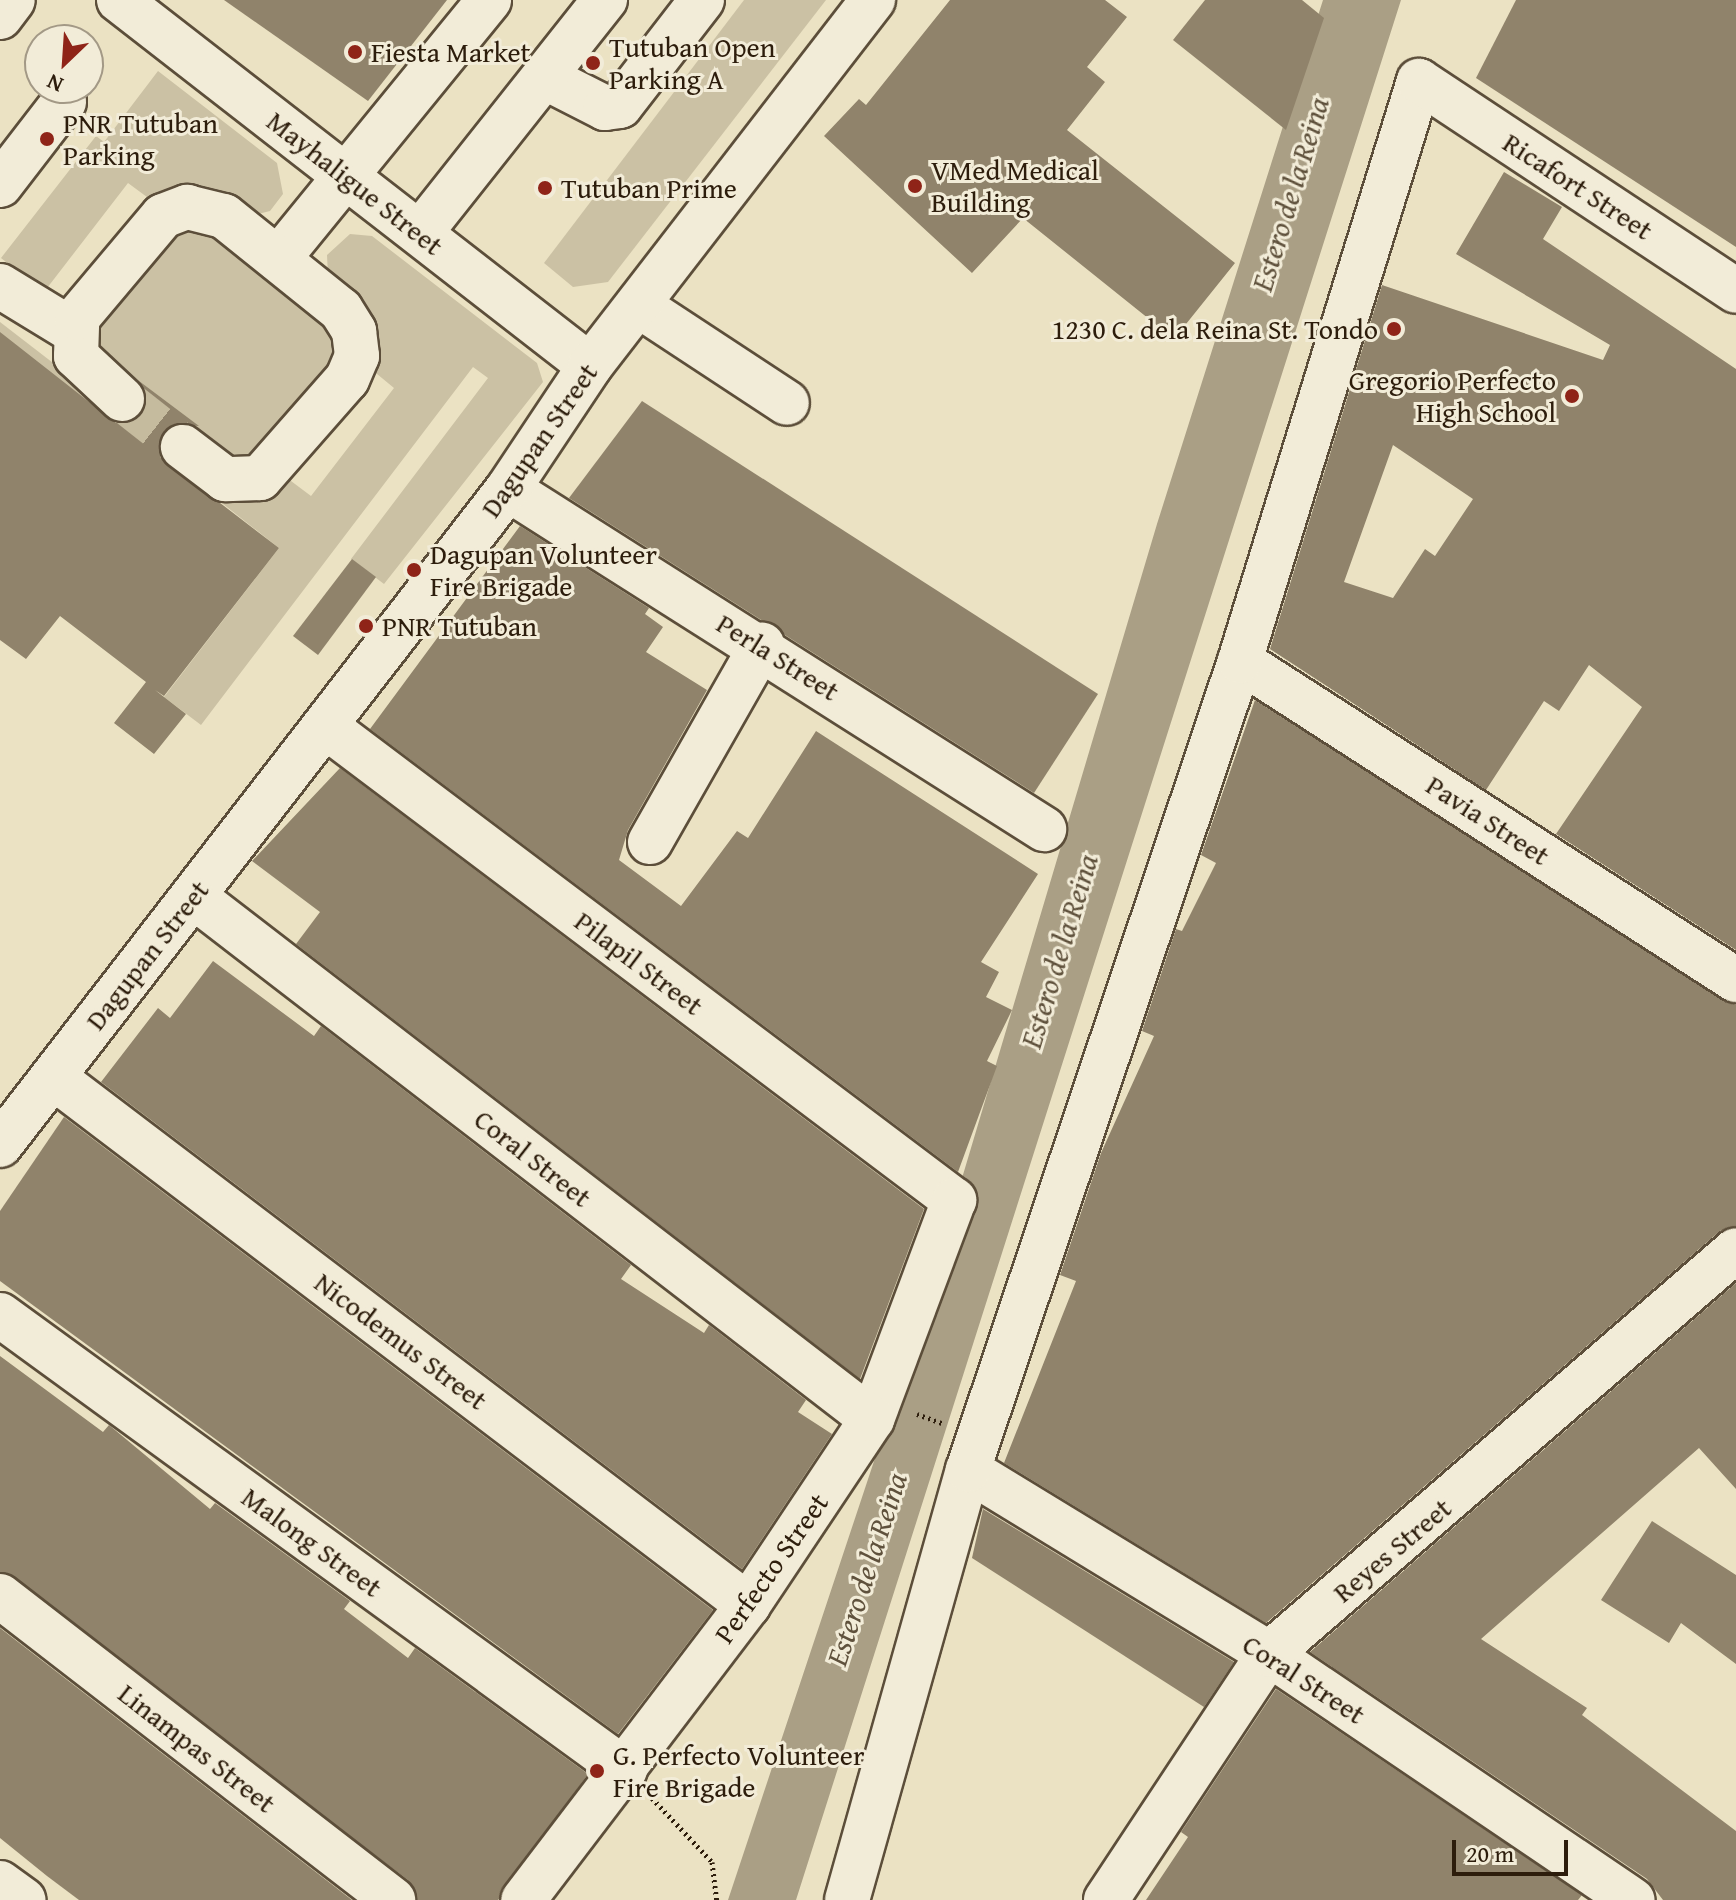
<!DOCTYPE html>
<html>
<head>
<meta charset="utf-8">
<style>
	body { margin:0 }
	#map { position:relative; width:1736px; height:1900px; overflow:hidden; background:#ebe2c3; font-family:"Gentium Book Plus",serif }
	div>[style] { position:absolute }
	.green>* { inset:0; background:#cbc1a4 }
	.water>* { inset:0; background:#aa9f85 }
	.building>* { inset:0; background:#90836b }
	.minor-tunnel>* { height:44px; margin-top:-22px; transform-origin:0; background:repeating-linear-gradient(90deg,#c5bb9e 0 44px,transparent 0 66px) }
	.path>* { height:5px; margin-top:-2.5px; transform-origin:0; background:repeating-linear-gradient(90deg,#2d1d0c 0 2px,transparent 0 6px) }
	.roads { filter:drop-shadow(2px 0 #5c4e3a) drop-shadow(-2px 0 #5c4e3a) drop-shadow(0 2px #5c4e3a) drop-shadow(0 -2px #5c4e3a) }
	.minor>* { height:44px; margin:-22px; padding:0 22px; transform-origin:22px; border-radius:22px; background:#f2ecd8 }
	.dots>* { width:22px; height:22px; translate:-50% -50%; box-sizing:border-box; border:4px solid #f2ecd8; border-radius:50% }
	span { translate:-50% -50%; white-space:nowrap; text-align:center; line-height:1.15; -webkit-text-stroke:6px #f2ecd8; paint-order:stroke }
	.poi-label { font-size:28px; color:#2d1d0c }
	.left { translate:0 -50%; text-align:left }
	.right { translate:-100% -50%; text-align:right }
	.street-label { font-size:28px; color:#2d1d0c }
	.water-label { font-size:30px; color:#5f513c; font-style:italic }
	.north { position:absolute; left:24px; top:24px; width:80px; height:80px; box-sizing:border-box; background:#f2ecd8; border:2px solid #a39986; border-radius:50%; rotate:205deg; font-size:22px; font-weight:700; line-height:32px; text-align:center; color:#2d1d0c }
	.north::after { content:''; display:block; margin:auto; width:28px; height:36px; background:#8f2418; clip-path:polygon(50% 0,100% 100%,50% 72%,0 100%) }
	.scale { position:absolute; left:1452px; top:1840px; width:116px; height:36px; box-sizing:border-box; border:4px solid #2d1d0c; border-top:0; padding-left:10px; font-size:24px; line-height:28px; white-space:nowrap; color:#2d1d0c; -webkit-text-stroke:6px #f2ecd8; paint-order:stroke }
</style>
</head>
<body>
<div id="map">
	<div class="green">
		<div style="clip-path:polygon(744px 0,826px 0,608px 282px,573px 287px,544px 263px)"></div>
		<div style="clip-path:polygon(158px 71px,277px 163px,283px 194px,270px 211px,250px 216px,151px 200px,128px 183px,44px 292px,1px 258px,96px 136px,104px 142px)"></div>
		<div style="clip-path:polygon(201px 223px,329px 319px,340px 358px,262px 459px,218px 458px,97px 360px,90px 333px,164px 233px)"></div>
		<div style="clip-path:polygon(350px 234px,372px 236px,537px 363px,543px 382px,384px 584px,351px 559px,488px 378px,473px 367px,201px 725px,164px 697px,279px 548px,171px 463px,243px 503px,264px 500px,287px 478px,311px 496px,394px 388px,371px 369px,328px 276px,327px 255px)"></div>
		<div style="clip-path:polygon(0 322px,114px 410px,109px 416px,0 339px)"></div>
	</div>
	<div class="water">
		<div style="clip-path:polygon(1323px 0,1401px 0,796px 1900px,728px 1900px,909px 1356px,1157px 524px)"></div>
	</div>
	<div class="building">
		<div style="clip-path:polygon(224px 0,447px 0,368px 101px)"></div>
		<div style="clip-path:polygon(950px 0,1105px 0,1127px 17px,1087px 67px,1105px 82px,1067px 130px,1235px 263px,1174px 339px,1023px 218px,972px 273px,824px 136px,859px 99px,866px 105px)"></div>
		<div style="clip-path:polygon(1205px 0,1302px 0,1324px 18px,1286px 130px,1173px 40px)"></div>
		<div style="clip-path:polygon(1516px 0,1736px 0,1736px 247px,1476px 78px)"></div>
		<div style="clip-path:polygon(evenodd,1504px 172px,1562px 207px,1543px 239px,1736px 369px,1736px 950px,1556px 834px,1642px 707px,1589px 665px,1559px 711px,1544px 701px,1486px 790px,1270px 649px,1382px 285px,1603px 360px,1610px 345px,1456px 254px,1504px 172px,1393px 445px,1473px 499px,1435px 556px,1425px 549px,1393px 598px,1344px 582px,1393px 445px)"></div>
		<div style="clip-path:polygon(0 332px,116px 423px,141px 415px,146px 392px,139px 381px,199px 426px,174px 424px,164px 431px,160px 457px,279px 548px,164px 696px,155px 690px,186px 714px,154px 754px,114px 723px,146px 682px,60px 616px,26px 659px,0 640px)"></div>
		<div style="clip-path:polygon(642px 401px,1098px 694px,1034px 793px,569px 498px)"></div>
		<div style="clip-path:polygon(520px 526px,649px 608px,645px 614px,663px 627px,646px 652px,707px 690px,628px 830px,619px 860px,681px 906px,737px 831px,748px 838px,816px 731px,1038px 874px,981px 962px,999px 972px,986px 997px,1012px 1010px,987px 1061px,997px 1066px,958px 1172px,370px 729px)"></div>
		<div style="clip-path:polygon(352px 559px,376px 577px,318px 655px,293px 636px)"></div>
		<div style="clip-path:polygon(1255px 700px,1736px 1005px,1736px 1226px,1720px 1231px,1266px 1623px,1004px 1463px,1076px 1281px,1060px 1275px,1101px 1153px,1154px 1036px,1142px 1031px,1176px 929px,1182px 931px,1216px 863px,1201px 855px)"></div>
		<div style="clip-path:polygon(340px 768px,924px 1209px,860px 1379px,296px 944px,320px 912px,252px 861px)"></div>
		<div style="clip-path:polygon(213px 961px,314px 1036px,321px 1026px,631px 1265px,621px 1279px,704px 1333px,709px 1325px,806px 1400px,798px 1412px,832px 1434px,742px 1569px,101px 1082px,158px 1008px,170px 1018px)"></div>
		<div style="clip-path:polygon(64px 1117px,713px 1610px,618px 1734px,0 1281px,0 1211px)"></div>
		<div style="clip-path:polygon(1736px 1283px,1736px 1489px,1699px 1448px,1481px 1639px,1587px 1708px,1582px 1715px,1736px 1831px,1736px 1900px,1663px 1900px,1647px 1879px,1310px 1652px)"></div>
		<div style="clip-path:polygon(0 1356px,103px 1432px,109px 1425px,210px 1509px,215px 1503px,350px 1601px,344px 1609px,408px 1658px,415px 1648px,588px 1774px,498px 1900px,417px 1900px,408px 1880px,0 1572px)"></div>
		<div style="clip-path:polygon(983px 1509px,1234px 1662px,1204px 1707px,972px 1558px)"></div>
		<div style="clip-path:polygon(1652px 1521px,1736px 1575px,1736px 1664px,1681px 1623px,1669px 1643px,1601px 1600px)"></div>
		<div style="clip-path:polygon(0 1628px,352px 1900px,79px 1900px,47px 1876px,0 1838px)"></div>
		<div style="clip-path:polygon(1276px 1689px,1582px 1895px,1578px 1900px,1146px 1900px,1188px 1837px,1181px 1832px)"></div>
	</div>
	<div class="minor-tunnel">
		<div style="left:122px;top:399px;width:78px;rotate:38.2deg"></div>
	</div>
	<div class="path">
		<div style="left:917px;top:1414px;width:27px;rotate:20deg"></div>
		<div style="left:652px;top:1798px;width:88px;rotate:46.8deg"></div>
		<div style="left:712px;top:1862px;width:38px;rotate:83deg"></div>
	</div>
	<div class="roads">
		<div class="minor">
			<div style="left:119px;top:0;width:596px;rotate:37.85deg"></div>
			<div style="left:0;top:17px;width:21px;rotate:-53deg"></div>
			<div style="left:546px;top:78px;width:66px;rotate:27deg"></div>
			<div style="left:605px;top:108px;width:15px;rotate:-8deg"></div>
			<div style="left:620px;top:106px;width:134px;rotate:-52.3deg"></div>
			<div style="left:0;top:185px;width:105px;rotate:-52.4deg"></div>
			<div style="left:420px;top:233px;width:298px;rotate:-51.6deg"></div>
			<div style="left:278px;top:259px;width:334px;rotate:-50.8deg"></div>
			<div style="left:0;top:286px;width:84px;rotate:31.4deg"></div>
			<div style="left:638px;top:305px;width:178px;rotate:33.3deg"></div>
			<div style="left:122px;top:399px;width:63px;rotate:-136.9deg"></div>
			<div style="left:76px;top:356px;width:38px;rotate:-88deg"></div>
			<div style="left:77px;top:318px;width:133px;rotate:-49.9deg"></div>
			<div style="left:163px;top:216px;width:26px;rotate:-21deg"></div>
			<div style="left:187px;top:207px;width:38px;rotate:14deg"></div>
			<div style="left:224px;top:216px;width:150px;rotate:38.8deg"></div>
			<div style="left:341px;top:310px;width:25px;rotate:58deg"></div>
			<div style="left:354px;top:331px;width:25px;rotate:83deg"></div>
			<div style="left:357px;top:356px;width:25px;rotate:113deg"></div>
			<div style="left:347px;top:379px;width:132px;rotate:131.3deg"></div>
			<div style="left:260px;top:478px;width:35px;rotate:178deg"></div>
			<div style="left:225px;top:479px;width:53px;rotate:-142.7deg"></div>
			<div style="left:508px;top:489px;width:635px;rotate:32.39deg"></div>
			<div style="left:1240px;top:661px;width:590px;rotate:32.75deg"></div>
			<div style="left:325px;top:726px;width:788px;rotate:37deg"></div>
			<div style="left:954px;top:1200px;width:234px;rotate:110.5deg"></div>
			<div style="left:872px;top:1419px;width:224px;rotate:123.7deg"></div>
			<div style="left:748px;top:1605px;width:371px;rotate:127.3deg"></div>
			<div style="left:650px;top:842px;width:227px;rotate:-60.4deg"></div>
			<div style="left:193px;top:896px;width:857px;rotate:37.61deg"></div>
			<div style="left:53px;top:1077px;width:873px;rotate:37.22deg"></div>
			<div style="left:0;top:1145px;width:830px;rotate:-52.25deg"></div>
			<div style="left:508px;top:489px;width:148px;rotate:-56.3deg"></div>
			<div style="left:590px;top:366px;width:463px;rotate:-52.3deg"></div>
			<div style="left:0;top:1315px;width:773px;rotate:36.05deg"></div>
			<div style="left:968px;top:1470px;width:353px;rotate:31.4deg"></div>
			<div style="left:1269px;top:1654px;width:439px;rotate:34.1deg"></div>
			<div style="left:0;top:1596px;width:497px;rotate:37.7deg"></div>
			<div style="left:0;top:1883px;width:29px;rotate:36deg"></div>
			<div style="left:847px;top:1900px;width:447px;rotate:-74.3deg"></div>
			<div style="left:968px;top:1470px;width:854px;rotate:-71.42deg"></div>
			<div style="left:1240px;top:661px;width:607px;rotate:-72.85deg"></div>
			<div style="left:1419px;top:81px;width:380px;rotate:33.5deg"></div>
			<div style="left:1106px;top:1900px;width:295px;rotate:-56.5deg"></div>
			<div style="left:1269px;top:1654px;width:617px;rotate:-40.86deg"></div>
		</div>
	</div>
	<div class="dots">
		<div style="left:355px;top:52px;background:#8f2418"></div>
		<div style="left:593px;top:63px;background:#8f2418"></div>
		<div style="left:47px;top:139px;background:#8f2418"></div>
		<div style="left:915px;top:186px;background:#8f2418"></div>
		<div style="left:545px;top:188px;background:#8f2418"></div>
		<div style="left:1394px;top:329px;background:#8f2418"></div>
		<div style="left:1572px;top:396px;background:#8f2418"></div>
		<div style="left:414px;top:570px;background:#8f2418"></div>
		<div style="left:366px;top:626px;background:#8f2418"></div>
		<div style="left:597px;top:1771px;background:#8f2418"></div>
	</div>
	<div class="poi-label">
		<span class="left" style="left:609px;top:63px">Tutuban Open<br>Parking A</span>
		<span class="left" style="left:371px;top:52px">Fiesta Market</span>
		<span class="left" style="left:63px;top:139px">PNR Tutuban<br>Parking</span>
		<span class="left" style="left:931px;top:186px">VMed Medical<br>Building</span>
		<span class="left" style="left:561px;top:188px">Tutuban Prime</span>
		<span class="right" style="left:1378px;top:329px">1230 C. dela Reina St. Tondo</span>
		<span class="right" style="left:1556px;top:396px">Gregorio Perfecto<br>High School</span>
		<span class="left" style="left:430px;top:570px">Dagupan Volunteer<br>Fire Brigade</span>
		<span class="left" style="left:382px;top:626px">PNR Tutuban</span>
		<span class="left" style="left:613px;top:1771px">G. Perfecto Volunteer<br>Fire Brigade</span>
	</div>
	<div class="street-label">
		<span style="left:355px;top:183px;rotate:38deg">Mayhaligue Street</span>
		<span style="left:1578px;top:186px;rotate:33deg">Ricafort Street</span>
		<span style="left:539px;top:440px;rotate:-55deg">Dagupan Street</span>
		<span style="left:778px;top:657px;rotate:32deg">Perla Street</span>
		<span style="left:1488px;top:820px;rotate:33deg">Pavia Street</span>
		<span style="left:147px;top:955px;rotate:-52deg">Dagupan Street</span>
		<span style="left:639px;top:963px;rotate:37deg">Pilapil Street</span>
		<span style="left:533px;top:1158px;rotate:38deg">Coral Street</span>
		<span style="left:401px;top:1341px;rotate:37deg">Nicodemus Street</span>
		<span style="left:312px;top:1542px;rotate:36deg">Malong Street</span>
		<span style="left:1392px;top:1550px;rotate:-40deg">Reyes Street</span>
		<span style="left:771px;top:1568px;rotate:-55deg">Perfecto Street</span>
		<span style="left:1304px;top:1679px;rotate:33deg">Coral Street</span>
		<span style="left:197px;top:1748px;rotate:38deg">Linampas Street</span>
	</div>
	<div class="water-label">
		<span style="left:1290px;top:194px;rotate:-73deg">Estero de la Reina</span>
		<span style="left:1059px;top:951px;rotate:-73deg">Estero de la Reina</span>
		<span style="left:866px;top:1569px;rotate:-72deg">Estero de la Reina</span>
	</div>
	<div class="north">N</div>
	<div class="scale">20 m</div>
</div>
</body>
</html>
